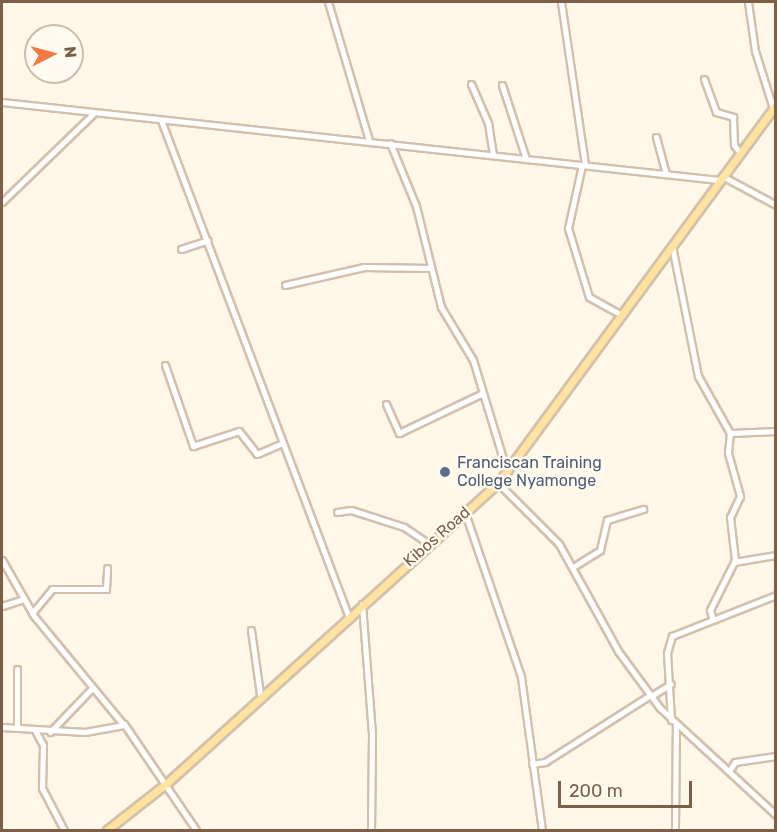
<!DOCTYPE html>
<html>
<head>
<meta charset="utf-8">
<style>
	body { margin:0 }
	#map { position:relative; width:777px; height:832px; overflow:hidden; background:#fff8e8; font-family:Rubik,sans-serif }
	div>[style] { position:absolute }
	.roads { filter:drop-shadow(2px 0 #d3c0ac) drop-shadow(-2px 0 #d3c0ac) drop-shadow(0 2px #d3c0ac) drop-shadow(0 -2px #d3c0ac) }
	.minor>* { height:5px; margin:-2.5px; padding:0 2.5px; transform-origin:2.5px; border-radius:2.5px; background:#fff }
	.major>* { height:7px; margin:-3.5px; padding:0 3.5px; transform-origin:3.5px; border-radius:3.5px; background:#ffe39f }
	.dots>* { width:16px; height:16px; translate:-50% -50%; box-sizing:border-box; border:3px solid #fffbf1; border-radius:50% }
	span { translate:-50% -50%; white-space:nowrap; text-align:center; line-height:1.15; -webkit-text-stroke:5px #fffbf1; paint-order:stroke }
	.service-label { font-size:16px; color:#4e5e75 }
	.left { translate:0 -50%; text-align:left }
	.street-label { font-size:16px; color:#7d5f48 }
	.frame { position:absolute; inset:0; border:3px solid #7d5f48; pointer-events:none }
	.north { position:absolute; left:24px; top:24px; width:60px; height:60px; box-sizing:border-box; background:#fffbf1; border:2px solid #cbbdad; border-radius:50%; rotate:84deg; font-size:16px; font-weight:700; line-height:24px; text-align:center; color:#7d5f48 }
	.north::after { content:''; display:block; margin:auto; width:21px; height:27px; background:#f57741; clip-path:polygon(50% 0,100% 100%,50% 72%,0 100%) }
	.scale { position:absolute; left:558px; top:781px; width:134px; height:27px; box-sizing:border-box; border:3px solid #7d5f48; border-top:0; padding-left:8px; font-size:18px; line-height:21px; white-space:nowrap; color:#7d5f48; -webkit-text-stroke:4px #fffbf1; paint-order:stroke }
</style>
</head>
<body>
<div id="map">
	<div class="roads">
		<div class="minor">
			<div style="left:328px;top:2px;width:144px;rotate:73.5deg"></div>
			<div style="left:561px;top:2px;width:165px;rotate:81.6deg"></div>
			<div style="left:748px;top:2px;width:49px;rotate:81.9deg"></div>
			<div style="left:755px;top:51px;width:60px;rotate:72.5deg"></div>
			<div style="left:704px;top:79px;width:35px;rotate:70deg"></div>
			<div style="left:716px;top:112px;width:18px;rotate:16deg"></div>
			<div style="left:733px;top:117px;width:28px;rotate:88deg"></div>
			<div style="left:734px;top:145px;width:10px;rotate:53deg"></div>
			<div style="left:471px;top:84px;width:43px;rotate:66.4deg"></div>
			<div style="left:488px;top:123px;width:32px;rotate:81deg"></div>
			<div style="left:502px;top:85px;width:78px;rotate:72deg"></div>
			<div style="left:2px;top:102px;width:721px;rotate:6.21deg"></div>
			<div style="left:161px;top:120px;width:529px;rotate:69.3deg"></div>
			<div style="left:656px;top:137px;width:38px;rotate:75deg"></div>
			<div style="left:390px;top:143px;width:68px;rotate:67.6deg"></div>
			<div style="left:416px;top:206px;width:104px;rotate:76.1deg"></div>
			<div style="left:441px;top:307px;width:62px;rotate:58.9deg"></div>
			<div style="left:473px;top:360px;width:117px;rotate:73.1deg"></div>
			<div style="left:582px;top:165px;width:65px;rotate:102.5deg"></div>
			<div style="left:568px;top:228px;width:72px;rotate:73.1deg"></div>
			<div style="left:589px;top:297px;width:38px;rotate:29deg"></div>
			<div style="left:722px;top:176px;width:61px;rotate:28.2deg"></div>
			<div style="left:2px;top:202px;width:128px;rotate:-44.1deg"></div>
			<div style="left:672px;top:246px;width:133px;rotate:78.7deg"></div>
			<div style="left:698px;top:376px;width:65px;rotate:60.7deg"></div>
			<div style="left:730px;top:433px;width:20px;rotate:96deg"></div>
			<div style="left:728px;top:453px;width:45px;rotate:74.4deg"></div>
			<div style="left:740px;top:496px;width:23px;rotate:115deg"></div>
			<div style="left:730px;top:517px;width:43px;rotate:83.4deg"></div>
			<div style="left:735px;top:560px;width:56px;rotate:116.6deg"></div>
			<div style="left:710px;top:610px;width:10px;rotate:73deg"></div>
			<div style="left:181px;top:249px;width:28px;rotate:-18deg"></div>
			<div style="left:285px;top:285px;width:81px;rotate:-12.8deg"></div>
			<div style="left:364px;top:267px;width:67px;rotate:0.9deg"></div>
			<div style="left:165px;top:365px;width:86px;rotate:70.9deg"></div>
			<div style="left:193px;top:446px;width:48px;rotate:-18.1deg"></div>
			<div style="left:239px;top:431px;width:29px;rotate:52deg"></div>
			<div style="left:257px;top:454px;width:28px;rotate:-23deg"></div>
			<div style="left:386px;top:404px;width:32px;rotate:66deg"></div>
			<div style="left:399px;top:433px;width:93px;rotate:-25.5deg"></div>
			<div style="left:730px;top:433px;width:46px;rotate:-2.5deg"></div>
			<div style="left:498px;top:483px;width:86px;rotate:45deg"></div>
			<div style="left:559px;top:544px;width:122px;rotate:61.1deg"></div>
			<div style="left:618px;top:651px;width:71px;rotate:53.6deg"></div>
			<div style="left:660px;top:708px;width:158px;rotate:42.7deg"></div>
			<div style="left:337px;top:512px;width:14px;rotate:-8deg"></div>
			<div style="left:351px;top:510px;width:56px;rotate:17.8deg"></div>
			<div style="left:404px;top:527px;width:30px;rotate:34deg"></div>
			<div style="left:465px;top:513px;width:173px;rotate:71.1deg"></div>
			<div style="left:521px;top:677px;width:154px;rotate:82.2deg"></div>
			<div style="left:2px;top:560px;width:64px;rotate:60.3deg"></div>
			<div style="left:34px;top:616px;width:141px;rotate:50.5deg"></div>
			<div style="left:124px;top:725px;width:40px;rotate:170deg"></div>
			<div style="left:85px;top:732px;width:83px;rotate:-176.6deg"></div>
			<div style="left:734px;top:562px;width:43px;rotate:-9.5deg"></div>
			<div style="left:573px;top:567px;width:32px;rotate:-32deg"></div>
			<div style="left:600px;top:550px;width:31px;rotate:-77deg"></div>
			<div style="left:607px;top:520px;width:38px;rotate:-17deg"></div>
			<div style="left:362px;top:604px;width:131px;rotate:85.6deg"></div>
			<div style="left:372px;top:735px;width:95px;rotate:90.6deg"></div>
			<div style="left:2px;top:606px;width:23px;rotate:-18deg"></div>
			<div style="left:32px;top:613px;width:31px;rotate:-50deg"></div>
			<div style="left:52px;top:589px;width:54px"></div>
			<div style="left:106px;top:589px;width:21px;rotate:-87deg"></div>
			<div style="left:251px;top:630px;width:65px;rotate:82deg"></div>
			<div style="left:17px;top:669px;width:59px;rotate:90deg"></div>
			<div style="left:651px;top:696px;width:23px;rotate:-31deg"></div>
			<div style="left:671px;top:720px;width:67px;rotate:-93.4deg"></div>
			<div style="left:667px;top:653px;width:18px;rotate:-74deg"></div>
			<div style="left:672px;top:636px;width:112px;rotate:-21.5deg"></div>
			<div style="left:124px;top:724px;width:128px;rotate:55.8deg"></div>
			<div style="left:36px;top:732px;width:15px;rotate:62deg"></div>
			<div style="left:43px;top:745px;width:43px;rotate:91.3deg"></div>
			<div style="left:42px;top:788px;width:47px;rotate:62.4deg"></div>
			<div style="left:50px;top:732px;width:61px;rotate:-46.3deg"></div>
			<div style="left:532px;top:764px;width:13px;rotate:-9deg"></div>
			<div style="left:545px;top:762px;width:125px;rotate:-32.5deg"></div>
			<div style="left:731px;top:768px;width:7px;rotate:-56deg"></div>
			<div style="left:735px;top:762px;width:41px;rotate:-8.3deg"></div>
			<div style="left:675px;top:830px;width:106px;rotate:-89.5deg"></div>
		</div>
		<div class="major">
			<div style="left:107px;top:830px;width:76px;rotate:-38.1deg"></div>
			<div style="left:167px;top:783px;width:447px;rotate:-42.2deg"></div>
			<div style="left:498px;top:483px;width:469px;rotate:-53.7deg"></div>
		</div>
	</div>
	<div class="dots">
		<div style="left:445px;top:472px;background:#5c6f8a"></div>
	</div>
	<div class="service-label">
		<span class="left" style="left:457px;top:472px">Franciscan Training<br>College Nyamonge</span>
	</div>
	<div class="street-label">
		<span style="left:437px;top:537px;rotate:-41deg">Kibos Road</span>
	</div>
	<div class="frame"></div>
	<div class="north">N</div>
	<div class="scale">200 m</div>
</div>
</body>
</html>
